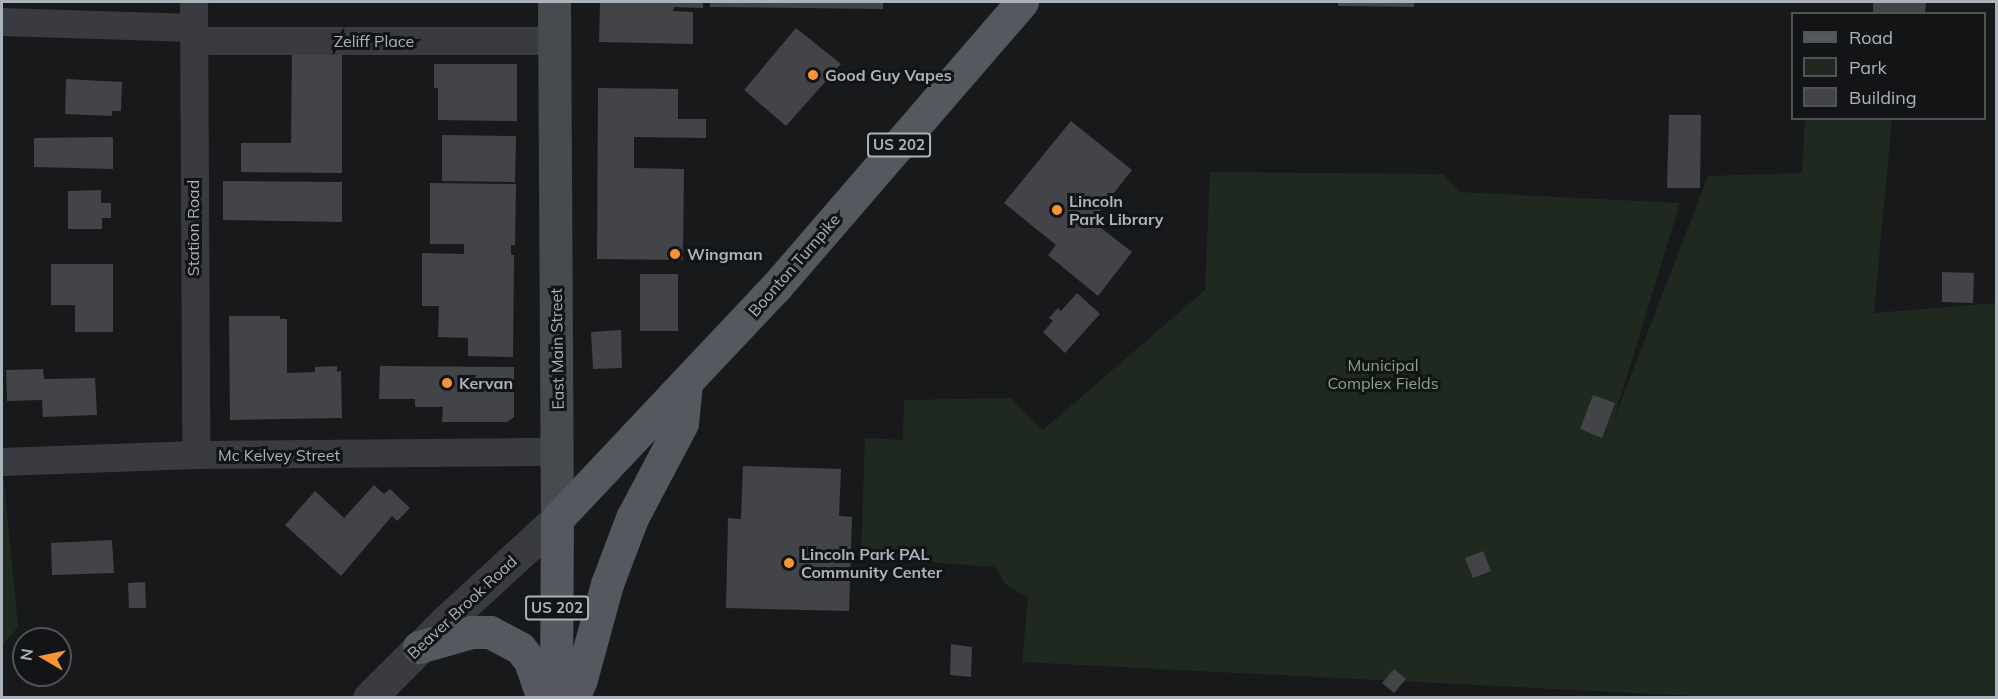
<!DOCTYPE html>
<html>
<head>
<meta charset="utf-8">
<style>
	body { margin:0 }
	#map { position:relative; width:1998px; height:699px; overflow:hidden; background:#18191b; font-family:Mulish,sans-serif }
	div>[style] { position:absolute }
	.green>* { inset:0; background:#202920 }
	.building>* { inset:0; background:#424448 }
	.minor>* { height:28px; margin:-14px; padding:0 14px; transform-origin:14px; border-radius:14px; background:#393b40 }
	.tertiary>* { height:33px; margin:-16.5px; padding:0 16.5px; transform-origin:16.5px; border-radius:16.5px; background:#393b40 }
	.secondary>* { height:33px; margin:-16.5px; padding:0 16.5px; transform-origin:16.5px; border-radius:16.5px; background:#474b50 }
	.primary>* { height:33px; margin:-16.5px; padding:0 16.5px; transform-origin:16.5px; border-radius:16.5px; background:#55595f }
	.dots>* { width:16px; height:16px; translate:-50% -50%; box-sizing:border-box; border:3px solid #131416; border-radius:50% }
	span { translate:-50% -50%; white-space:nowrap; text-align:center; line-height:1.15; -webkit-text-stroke:6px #131416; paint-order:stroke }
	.shield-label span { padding:2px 4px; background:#131416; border:2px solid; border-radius:4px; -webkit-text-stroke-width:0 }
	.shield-label { font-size:15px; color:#aab2bb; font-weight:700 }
	.street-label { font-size:16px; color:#aab2bb }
	.poi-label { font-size:16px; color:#aab2bb; font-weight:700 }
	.left { translate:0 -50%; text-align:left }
	.park-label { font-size:16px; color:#85a681 }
	.frame { position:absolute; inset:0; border:3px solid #aab2bb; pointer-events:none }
	.legend { position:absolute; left:1791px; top:12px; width:195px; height:108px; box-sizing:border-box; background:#131416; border:2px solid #4f5358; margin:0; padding:8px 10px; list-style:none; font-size:18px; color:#aab2bb }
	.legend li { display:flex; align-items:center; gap:12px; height:30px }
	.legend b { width:30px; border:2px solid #4f5358 }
	.north { position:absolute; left:12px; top:627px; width:60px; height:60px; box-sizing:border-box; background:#131416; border:2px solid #4f5358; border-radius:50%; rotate:279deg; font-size:16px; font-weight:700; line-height:24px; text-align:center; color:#aab2bb }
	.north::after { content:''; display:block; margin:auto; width:21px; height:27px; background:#f99432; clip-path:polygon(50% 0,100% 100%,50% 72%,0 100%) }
</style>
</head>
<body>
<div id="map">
	<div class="green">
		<div style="clip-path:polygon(1805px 119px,1892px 119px,1874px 313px,1996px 303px,1996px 697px,1714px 697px,1022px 662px,1028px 598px,1005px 584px,995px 567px,861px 557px,865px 438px,903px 440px,904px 400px,1010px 398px,1043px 430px,1205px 290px,1210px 172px,1443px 174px,1460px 192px,1680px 203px,1613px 422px,1708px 176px,1802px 173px)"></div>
		<div style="clip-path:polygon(2px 461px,18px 627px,2px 646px)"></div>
	</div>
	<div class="building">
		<div style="clip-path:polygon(600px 2px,703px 2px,703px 8px,674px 7px,673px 11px,693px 12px,693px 44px,599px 42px)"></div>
		<div style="clip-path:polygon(710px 2px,883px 2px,883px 9px,710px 7px)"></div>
		<div style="clip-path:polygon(1338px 2px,1414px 2px,1414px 7px,1338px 6px)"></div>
		<div style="clip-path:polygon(1873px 2px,1926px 2px,1925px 14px,1873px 14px)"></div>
		<div style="clip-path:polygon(796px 28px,841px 64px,786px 126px,744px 90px)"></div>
		<div style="clip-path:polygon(292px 48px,342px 49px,342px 173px,241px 172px,241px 143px,291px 143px)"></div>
		<div style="clip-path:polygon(434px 64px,517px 64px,517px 121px,438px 120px,438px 88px,434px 88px)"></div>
		<div style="clip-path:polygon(66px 79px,122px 82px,121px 111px,112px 111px,112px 116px,65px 114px)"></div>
		<div style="clip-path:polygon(598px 88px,678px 89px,678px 119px,706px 119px,706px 138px,634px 137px,634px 168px,684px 169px,683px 260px,597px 259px)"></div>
		<div style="clip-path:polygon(1669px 115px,1701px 115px,1700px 188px,1667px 188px)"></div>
		<div style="clip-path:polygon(1071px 121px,1132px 170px,1092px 221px,1132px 252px,1098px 296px,1048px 255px,1056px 245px,1004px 203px)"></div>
		<div style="clip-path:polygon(442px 135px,516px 136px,515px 182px,442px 181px)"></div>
		<div style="clip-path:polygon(113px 137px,113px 169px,34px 167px,34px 138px)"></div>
		<div style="clip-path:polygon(223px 181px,342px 182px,342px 222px,223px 220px)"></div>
		<div style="clip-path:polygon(430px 183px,516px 184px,515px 245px,511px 245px,511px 255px,514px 255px,513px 357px,468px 356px,468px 338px,438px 337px,439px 306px,422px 306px,422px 253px,464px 254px,464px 244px,430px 244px)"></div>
		<div style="clip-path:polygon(101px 190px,101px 203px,111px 203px,111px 218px,102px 218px,102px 229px,68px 229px,68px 191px)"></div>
		<div style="clip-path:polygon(51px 264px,113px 264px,113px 332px,75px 332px,75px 305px,51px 305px)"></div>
		<div style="clip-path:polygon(1942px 272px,1974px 273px,1973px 303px,1942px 302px)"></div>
		<div style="clip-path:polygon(640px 274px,678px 274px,678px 331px,640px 331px)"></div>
		<div style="clip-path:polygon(1077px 293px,1100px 314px,1065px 353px,1043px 332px,1053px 321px,1049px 318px,1058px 308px,1061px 311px)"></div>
		<div style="clip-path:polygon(229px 316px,280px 316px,280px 319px,287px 319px,287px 373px,315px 372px,315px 367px,337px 366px,337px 372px,341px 371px,342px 418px,230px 420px)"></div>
		<div style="clip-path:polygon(621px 330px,622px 368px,593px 369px,591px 332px)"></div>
		<div style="clip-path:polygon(380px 366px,514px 367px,514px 417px,507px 422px,442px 422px,443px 407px,415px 407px,415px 399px,379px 399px)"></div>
		<div style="clip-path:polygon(43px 369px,44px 379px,95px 378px,97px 415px,43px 417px,42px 400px,7px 401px,6px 370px)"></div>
		<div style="clip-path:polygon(1593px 395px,1615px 403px,1602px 438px,1580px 429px)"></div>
		<div style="clip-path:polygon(743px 466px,841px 469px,839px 516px,852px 517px,849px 611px,726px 608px,728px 518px,741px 519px)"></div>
		<div style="clip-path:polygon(374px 485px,384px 494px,390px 489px,410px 508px,397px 521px,392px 516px,341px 576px,285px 525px,315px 491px,344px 518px)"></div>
		<div style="clip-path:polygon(112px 540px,114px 573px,52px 575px,51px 543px)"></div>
		<div style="clip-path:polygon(1483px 551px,1491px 571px,1473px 578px,1465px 558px)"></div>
		<div style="clip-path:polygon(145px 582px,146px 608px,129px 608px,128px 583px)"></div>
		<div style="clip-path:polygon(951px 644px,972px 647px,971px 677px,950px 675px)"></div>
		<div style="clip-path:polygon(1394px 669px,1406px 679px,1394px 693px,1382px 683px)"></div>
	</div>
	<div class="minor">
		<div style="left:194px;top:2px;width:453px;rotate:89.7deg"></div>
		<div style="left:2px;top:22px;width:192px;rotate:1.8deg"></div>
		<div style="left:194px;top:41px;width:360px"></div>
		<div style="left:2px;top:462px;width:194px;rotate:-2.1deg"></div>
		<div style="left:196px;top:455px;width:362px;rotate:-0.5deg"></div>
	</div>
	<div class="tertiary">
		<div style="left:369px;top:698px;width:106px;rotate:-45deg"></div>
		<div style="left:444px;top:623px;width:154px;rotate:-42.6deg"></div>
	</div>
	<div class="secondary">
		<div style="left:554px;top:2px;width:517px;rotate:89.67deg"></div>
	</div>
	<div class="primary">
		<div style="left:419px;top:647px;width:54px;rotate:-16.1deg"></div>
		<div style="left:471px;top:632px;width:19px"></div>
		<div style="left:490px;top:632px;width:34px;rotate:28deg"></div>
		<div style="left:520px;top:648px;width:16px;rotate:52deg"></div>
		<div style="left:530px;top:661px;width:39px;rotate:71deg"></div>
		<div style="left:556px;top:698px;width:179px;rotate:-89.7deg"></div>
		<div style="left:557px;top:519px;width:318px;rotate:-46.7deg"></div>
		<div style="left:775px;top:288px;width:378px;rotate:-49.2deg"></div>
		<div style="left:573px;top:698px;width:21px;rotate:-67deg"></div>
		<div style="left:581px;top:679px;width:98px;rotate:-74.7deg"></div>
		<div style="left:607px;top:584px;width:71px;rotate:-69.3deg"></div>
		<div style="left:632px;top:518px;width:107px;rotate:-62.2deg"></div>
		<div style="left:682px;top:423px;width:40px;rotate:-84.3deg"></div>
	</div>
	<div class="dots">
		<div style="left:813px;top:75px;background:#f99432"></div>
		<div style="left:1057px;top:210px;background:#f99432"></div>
		<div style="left:675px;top:254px;background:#f99432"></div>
		<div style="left:447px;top:383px;background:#f99432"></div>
		<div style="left:789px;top:563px;background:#f99432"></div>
	</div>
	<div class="shield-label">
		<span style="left:899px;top:145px">US 202</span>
		<span style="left:557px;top:608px">US 202</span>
	</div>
	<div class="street-label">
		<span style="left:374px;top:41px">Zeliff Place</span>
		<span style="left:193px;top:228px;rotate:-90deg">Station Road</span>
		<span style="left:794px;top:265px;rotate:-49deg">Boonton Turnpike</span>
		<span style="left:557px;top:349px;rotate:-91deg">East Main Street</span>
		<span style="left:279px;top:455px">Mc Kelvey Street</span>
		<span style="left:462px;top:607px;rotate:-43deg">Beaver Brook Road</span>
	</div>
	<div class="poi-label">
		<span class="left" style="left:825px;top:75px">Good Guy Vapes</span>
		<span class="left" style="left:1069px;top:210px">Lincoln<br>Park Library</span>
		<span class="left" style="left:687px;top:254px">Wingman</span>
		<span class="left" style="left:459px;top:383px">Kervan</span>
		<span class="left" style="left:801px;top:563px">Lincoln Park PAL<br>Community Center</span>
	</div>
	<div class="park-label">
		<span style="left:1383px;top:374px">Municipal<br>Complex Fields</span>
	</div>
	<div class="frame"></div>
	<ul class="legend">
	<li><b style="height:8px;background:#55595f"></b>Road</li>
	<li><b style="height:16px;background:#202920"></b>Park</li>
	<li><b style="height:16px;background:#424448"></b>Building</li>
	</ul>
	<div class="north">N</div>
</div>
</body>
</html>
